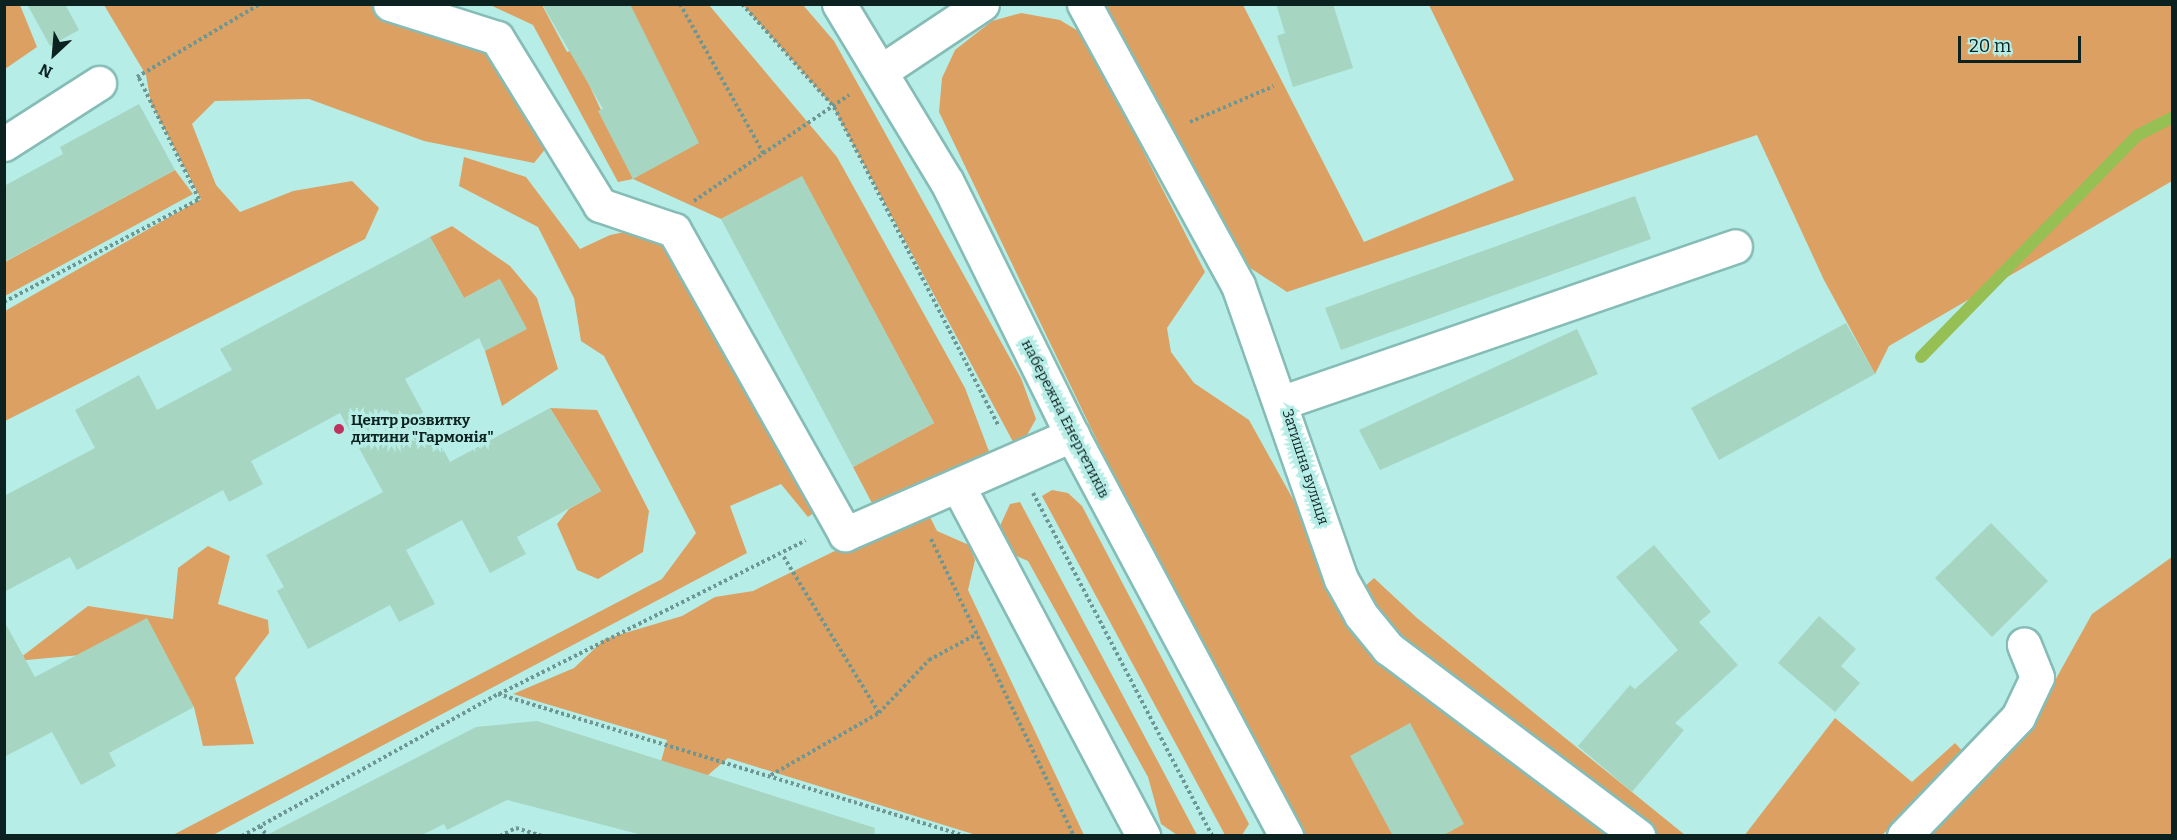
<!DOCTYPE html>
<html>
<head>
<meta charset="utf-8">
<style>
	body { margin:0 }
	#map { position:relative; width:2177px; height:840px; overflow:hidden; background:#b6ede7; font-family:Bitter,serif }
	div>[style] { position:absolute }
	.green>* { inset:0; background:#dca162 }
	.stream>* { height:12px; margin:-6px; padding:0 6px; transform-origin:6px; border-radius:6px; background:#96bf54 }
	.building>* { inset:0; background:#a6d6c1 }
	.path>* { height:4px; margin-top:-2px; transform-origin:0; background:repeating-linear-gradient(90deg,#6e9793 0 3px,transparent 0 6px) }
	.roads { filter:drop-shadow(2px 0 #86bcb6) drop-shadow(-2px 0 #86bcb6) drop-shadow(0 2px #86bcb6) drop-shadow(0 -2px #86bcb6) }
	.minor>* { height:33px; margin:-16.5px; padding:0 16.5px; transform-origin:16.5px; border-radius:16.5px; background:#fff }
	.dots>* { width:16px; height:16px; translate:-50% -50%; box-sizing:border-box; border:3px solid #b6ede7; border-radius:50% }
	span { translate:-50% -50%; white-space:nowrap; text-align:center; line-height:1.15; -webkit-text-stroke:6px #b6ede7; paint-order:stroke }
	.street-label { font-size:15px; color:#0c2220 }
	.poi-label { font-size:15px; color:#0c2220; font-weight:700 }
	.left { translate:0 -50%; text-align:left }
	.frame { position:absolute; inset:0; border:6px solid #0c2220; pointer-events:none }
	.north { position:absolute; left:24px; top:24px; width:60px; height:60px; -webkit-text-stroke:4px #b6ede7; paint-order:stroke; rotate:206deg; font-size:16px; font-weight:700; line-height:24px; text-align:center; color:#0c2220 }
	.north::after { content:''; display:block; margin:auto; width:21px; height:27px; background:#0c2220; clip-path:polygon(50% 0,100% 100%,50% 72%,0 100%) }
	.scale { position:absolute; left:1958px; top:36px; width:123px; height:27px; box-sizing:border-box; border:3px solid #0c2220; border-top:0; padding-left:8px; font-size:18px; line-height:21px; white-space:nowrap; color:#0c2220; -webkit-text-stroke:4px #b6ede7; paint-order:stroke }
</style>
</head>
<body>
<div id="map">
	<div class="green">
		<div style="clip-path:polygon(4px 5px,20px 5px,37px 47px,5px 69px)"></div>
		<div style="clip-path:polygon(104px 5px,380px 5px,498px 46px,555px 137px,534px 163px,424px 141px,309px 99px,215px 101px,192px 124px,216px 185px,240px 212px,293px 191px,352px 181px,379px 208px,365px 239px,5px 421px,5px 311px,201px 199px,151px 103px,146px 75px)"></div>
		<div style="clip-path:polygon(490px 5px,542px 5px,567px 52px,573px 50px,633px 179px,630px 5px,709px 5px,837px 157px,965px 388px,990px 454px,874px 507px,853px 467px,934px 423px,802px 177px,721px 219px,633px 179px,618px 182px,533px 25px)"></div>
		<div style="clip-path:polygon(743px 5px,803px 5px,834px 41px,1021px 378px,1036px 419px,1018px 451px,832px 105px)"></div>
		<div style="clip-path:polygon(1100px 5px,1243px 5px,1364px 242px,1514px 180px,1429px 5px,2172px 5px,2172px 181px,1889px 346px,1875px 374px,1824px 280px,1757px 135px,1287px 292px,1232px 256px)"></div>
		<div style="clip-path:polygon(1021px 13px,1060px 20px,1083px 34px,1205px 272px,1167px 328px,1171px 352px,1194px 383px,1249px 420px,1294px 501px,1329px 596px,1356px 638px,1462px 725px,1623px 835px,1305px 835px,1114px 476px,939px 112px,942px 78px,955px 50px,992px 21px)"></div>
		<div style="clip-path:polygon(464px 157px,526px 177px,580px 249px,610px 235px,654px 226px,822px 507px,808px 517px,781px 484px,730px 506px,747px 553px,213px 835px,171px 836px,662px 579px,696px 533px,604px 356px,581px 341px,574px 298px,538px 227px,459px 186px)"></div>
		<div style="clip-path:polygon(175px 170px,193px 194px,5px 296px,5px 262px)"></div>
		<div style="clip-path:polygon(452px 226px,510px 266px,537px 298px,558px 369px,502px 406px,485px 351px,500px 279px,464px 298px,430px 237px)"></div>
		<div style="clip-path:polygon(550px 408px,597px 410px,649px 511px,643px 552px,598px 579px,577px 570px,557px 524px,569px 509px,601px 491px)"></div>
		<div style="clip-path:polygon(1052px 490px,1068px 493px,1082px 506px,1249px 824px,1242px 835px,1225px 835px,1042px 496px)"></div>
		<div style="clip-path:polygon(1020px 502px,1197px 835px,1177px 835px,1161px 824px,1148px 777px,1028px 561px,1007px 552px,995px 537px,1010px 504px)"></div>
		<div style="clip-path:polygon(929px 515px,937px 531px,969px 545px,975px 560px,968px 590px,1084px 835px,976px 835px,728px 758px,708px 775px,683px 778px,660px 765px,667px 740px,513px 694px,574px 668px,605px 639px,682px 616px,715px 597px,753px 591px,849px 544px)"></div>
		<div style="clip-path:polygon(208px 546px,230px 556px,218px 604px,268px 620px,269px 633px,235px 678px,254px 744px,203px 746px,194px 707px,135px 650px,16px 661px,88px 606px,173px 619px,178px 568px)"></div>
		<div style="clip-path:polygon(2172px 557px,2172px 835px,1914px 836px,2038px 711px,2092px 614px)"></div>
		<div style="clip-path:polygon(1374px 578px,1417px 618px,1685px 835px,1658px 835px,1387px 628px,1363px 588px)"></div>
		<div style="clip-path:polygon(1835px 718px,1912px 782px,1955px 743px,1968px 757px,1882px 835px,1744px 836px)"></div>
	</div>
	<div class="stream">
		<div style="left:1921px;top:357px;width:310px;rotate:-45.7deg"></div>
		<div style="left:2138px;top:135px;width:38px;rotate:-27deg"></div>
	</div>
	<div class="building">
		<div style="clip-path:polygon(27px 4px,65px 4px,79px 30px,50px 46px)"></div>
		<div style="clip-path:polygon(542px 4px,630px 4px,699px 143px,633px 179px,598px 111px,603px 109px)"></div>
		<div style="clip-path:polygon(1276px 4px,1333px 4px,1353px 68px,1293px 87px,1277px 36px,1285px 33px)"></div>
		<div style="clip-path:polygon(139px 104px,175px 170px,4px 262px,4px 186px,63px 154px,60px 147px)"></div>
		<div style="clip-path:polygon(802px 176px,934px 423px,853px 467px,721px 219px)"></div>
		<div style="clip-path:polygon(1635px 196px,1651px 239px,1341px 350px,1325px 308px)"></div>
		<div style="clip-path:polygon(430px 237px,464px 298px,500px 279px,527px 329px,485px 351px,479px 338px,405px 379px,450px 462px,550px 408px,601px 491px,517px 537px,526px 554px,490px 573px,462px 520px,406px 550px,435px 604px,399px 622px,390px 605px,308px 649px,277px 591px,284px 587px,266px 555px,383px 492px,340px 413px,251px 461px,263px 484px,229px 502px,223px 490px,77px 570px,70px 557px,4px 592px,4px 496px,95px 448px,75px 410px,139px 375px,157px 410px,232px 370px,220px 349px)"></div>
		<div style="clip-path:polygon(1846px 323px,1875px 374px,1719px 460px,1691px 408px)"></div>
		<div style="clip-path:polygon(1577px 329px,1598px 374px,1380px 470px,1359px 430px)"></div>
		<div style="clip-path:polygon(1991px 523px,2048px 581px,1992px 637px,1935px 578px)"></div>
		<div style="clip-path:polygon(1654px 545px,1711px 612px,1699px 622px,1738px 665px,1675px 723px,1684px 730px,1632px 792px,1578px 746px,1630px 685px,1635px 689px,1678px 650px,1616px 577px)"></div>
		<div style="clip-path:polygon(1819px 616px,1856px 649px,1841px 666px,1860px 683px,1835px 712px,1778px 663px)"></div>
		<div style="clip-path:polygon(147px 618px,194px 707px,109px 753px,116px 766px,81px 785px,52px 732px,4px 757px,4px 621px,35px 677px)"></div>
		<div style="clip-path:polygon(537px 721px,875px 828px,874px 836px,646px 836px,507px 800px,447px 830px,444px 824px,420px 836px,265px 836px,476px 727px)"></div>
		<div style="clip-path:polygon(1410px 723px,1464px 824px,1442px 836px,1393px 836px,1350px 756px)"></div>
	</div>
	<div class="path">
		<div style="left:680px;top:4px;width:172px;rotate:60.8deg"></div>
		<div style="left:742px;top:4px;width:138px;rotate:48.2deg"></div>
		<div style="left:834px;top:107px;width:358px;rotate:62.7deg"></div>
		<div style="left:137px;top:77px;width:143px;rotate:-30.7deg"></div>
		<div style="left:1190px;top:122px;width:91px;rotate:-23.2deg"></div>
		<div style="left:694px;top:201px;width:188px;rotate:-34.4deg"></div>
		<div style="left:4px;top:302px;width:221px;rotate:-27.8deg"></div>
		<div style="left:199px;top:199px;width:137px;rotate:-116.4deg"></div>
		<div style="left:1033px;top:493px;width:387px;rotate:62.4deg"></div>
		<div style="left:931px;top:539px;width:330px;rotate:64.3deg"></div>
		<div style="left:499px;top:694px;width:343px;rotate:-26.6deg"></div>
		<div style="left:879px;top:713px;width:73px;rotate:-46.7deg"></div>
		<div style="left:929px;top:660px;width:55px;rotate:-28.4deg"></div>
		<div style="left:771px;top:775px;width:125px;rotate:-29.9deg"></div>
		<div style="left:879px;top:713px;width:186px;rotate:-121.4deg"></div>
		<div style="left:260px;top:826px;width:12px;rotate:55deg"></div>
		<div style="left:242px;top:836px;width:293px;rotate:-29deg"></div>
		<div style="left:498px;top:694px;width:489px;rotate:16.9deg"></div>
		<div style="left:500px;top:836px;width:18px;rotate:-27deg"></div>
		<div style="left:516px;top:828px;width:28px;rotate:17deg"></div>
	</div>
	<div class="roads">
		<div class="minor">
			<div style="left:390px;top:4px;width:112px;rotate:17.6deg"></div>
			<div style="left:497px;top:38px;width:196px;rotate:58.3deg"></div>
			<div style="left:600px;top:205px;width:78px;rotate:18.7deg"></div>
			<div style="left:674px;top:230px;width:349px;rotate:60.6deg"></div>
			<div style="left:845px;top:534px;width:248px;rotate:-23.6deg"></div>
			<div style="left:839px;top:4px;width:208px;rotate:58.8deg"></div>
			<div style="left:947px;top:182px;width:282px;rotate:63.7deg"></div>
			<div style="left:1072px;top:435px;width:455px;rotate:61.9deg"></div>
			<div style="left:1084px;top:4px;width:320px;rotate:61.3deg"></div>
			<div style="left:1238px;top:285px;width:312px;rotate:70.7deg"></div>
			<div style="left:1341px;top:579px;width:41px;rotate:60.9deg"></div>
			<div style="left:1361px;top:615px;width:43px;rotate:50.7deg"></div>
			<div style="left:1388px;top:648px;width:313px;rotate:36.9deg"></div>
			<div style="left:883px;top:70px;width:119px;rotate:-33.7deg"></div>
			<div style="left:4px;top:144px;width:113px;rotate:-32.7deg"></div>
			<div style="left:1283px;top:402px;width:478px;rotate:-19deg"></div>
			<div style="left:958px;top:486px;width:396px;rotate:62.1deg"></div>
			<div style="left:1904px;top:836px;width:165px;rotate:-46.2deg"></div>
			<div style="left:2018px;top:717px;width:44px;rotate:-64.6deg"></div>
			<div style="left:2037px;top:677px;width:35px;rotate:-112deg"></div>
		</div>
	</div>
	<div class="dots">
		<div style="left:339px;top:429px;background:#c0325e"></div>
	</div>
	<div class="street-label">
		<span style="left:1065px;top:419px;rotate:63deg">набережна Енергетиків</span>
		<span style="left:1305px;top:467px;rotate:72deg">Затишна вулиця</span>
	</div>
	<div class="poi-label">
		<span class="left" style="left:351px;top:429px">Центр розвитку<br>дитини "Гармонія"</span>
	</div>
	<div class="frame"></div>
	<div class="north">N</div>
	<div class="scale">20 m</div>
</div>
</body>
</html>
